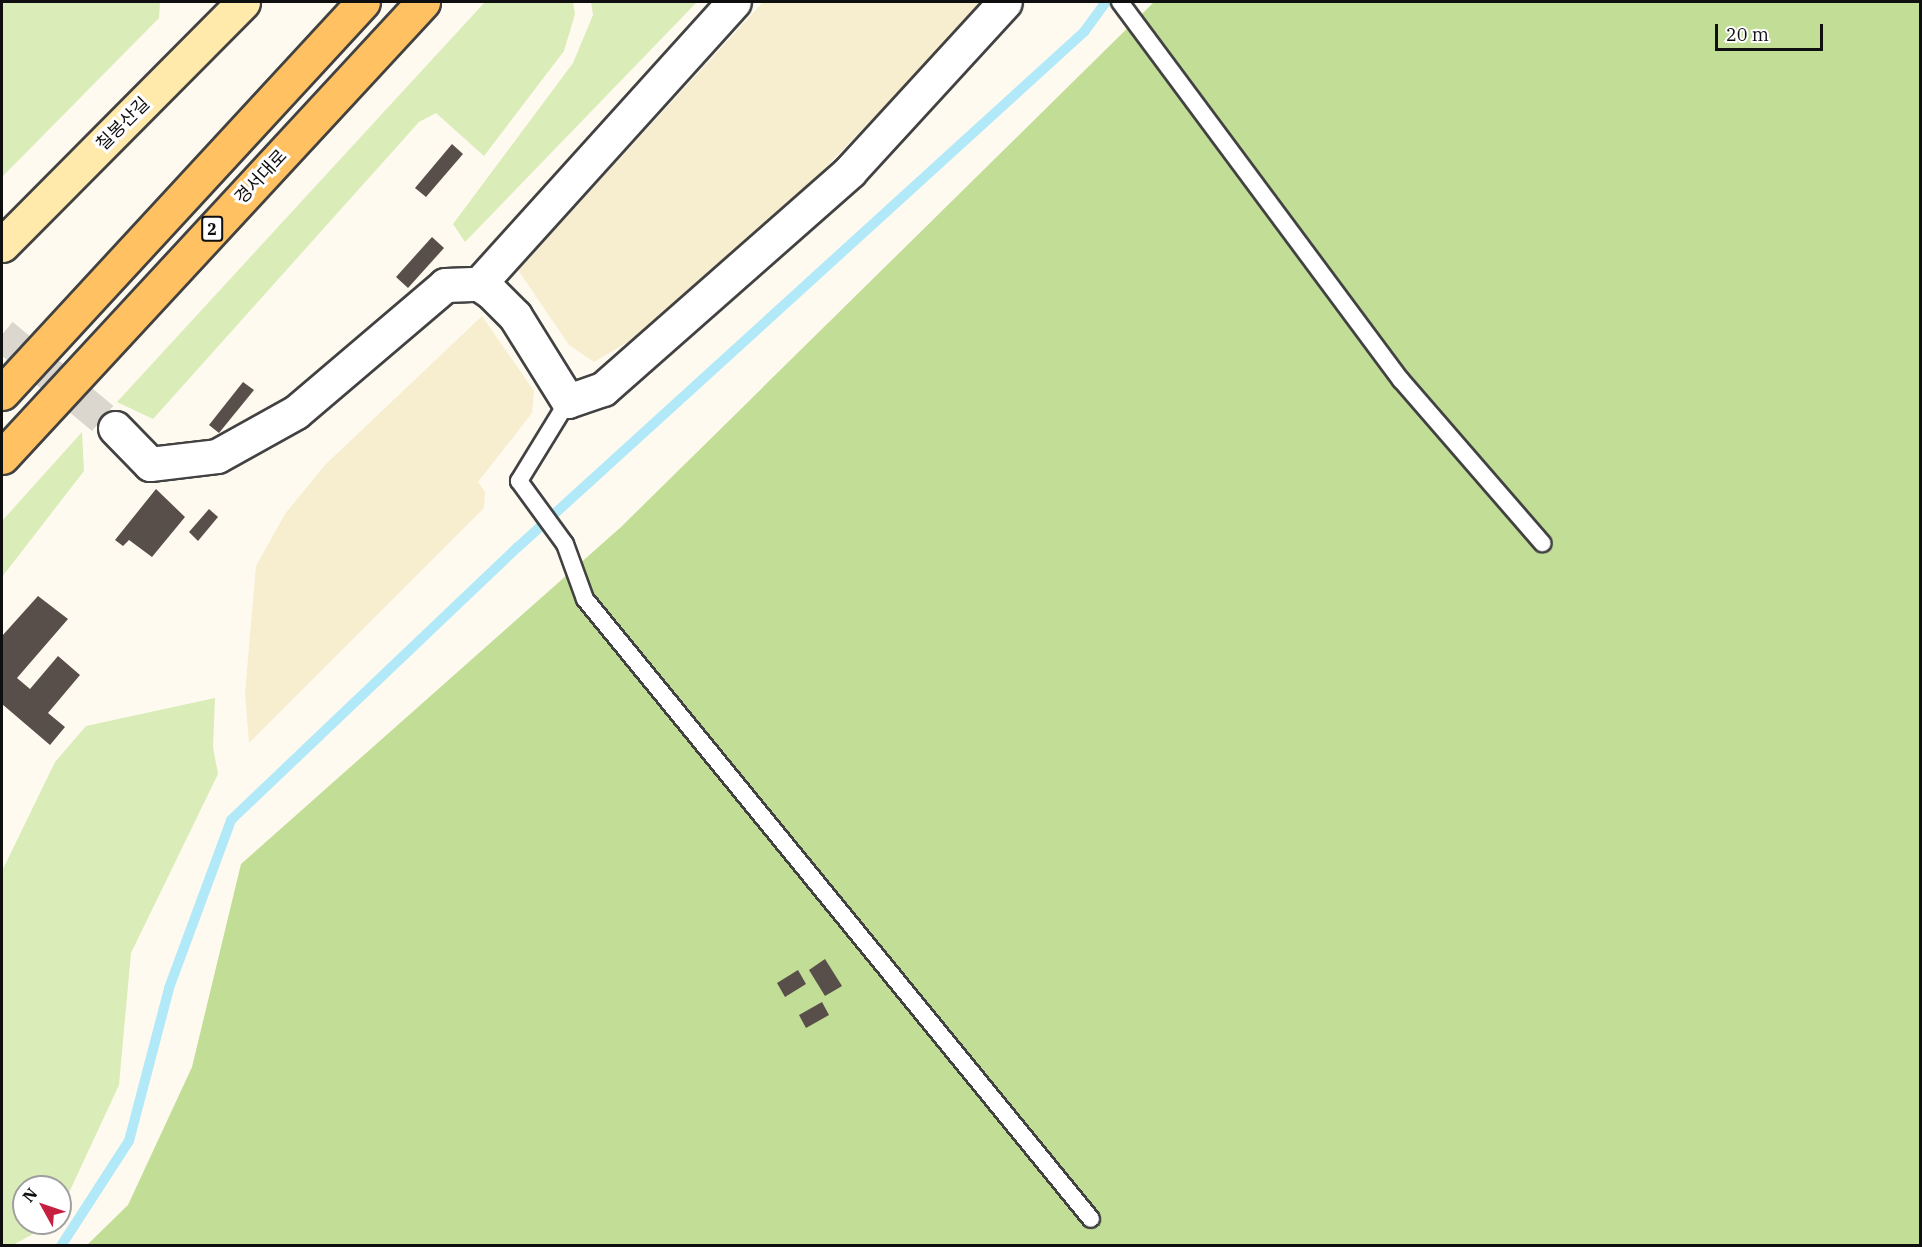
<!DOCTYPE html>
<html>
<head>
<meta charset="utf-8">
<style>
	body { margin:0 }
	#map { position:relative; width:1922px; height:1247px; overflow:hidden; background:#fffaf0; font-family:"IBM Plex Serif","Noto Sans KR",serif }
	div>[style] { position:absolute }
	.farmland>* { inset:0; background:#f7edcf }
	.green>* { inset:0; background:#daecb8 }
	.forest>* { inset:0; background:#c1dd96 }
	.stream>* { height:10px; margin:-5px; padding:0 5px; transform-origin:5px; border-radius:5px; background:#b2e9f9 }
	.building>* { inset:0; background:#584e4a }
	.street-tunnel>* { height:33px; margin-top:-16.5px; transform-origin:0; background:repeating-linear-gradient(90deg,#dbd7ce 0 33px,transparent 0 49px) }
	.roads { filter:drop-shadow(2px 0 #424242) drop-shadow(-2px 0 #424242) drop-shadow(0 2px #424242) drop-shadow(0 -2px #424242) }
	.lane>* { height:16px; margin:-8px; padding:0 8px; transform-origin:8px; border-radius:8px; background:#fff }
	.street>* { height:33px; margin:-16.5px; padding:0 16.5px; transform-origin:16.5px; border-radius:16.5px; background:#fff }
	.secondary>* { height:33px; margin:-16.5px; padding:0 16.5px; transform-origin:16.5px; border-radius:16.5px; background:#ffe9ab }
	.primary>* { height:33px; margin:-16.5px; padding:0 16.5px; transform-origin:16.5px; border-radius:16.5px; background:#ffc161 }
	span { translate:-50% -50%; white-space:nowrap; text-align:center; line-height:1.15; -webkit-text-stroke:6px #fff; paint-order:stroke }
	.shield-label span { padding:2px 4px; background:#fff; border:2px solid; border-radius:4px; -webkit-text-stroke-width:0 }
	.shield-label { font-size:16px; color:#0f0f0f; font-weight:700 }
	.street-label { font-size:18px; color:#0f0f0f }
	.frame { position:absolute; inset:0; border:3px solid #0f0f0f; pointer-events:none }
	.north { position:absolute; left:12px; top:1175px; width:60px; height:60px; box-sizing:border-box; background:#fff; border:2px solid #9f9f9f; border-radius:50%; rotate:310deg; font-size:16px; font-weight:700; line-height:24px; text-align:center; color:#0f0f0f }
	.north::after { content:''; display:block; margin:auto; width:21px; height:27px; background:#c61f40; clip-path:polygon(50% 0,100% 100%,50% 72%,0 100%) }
	.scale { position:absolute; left:1715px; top:24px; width:108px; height:27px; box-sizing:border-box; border:3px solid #0f0f0f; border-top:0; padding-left:8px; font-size:18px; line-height:21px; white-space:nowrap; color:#0f0f0f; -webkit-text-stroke:4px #fff; paint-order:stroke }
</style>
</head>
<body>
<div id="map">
	<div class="farmland">
		<div style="clip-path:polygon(763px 2px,985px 2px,697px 301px,594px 362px,569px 345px,518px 270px)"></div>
		<div style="clip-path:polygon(482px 316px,534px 391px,532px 413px,478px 482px,485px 492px,484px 508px,249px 743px,245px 693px,256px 566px,285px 514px,325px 465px)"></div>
	</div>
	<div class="green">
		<div style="clip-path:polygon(2px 2px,160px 2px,159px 18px,2px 177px)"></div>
		<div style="clip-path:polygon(485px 2px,573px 2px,575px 14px,564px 51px,484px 156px,436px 113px,419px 122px,153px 419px,117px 402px)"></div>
		<div style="clip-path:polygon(591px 2px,697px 2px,465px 242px,453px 224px,573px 63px,593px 15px)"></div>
		<div style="clip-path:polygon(82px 432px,84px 471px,2px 577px,2px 521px)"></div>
		<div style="clip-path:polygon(215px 698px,213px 747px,218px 774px,131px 953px,119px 1085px,60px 1212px,60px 1187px,24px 1187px,24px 1223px,53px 1223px,13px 1245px,2px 1245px,2px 871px,55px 762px,86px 726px)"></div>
	</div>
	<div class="forest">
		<div style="clip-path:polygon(1154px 2px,1920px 2px,1920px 1245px,86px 1246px,128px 1205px,192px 1067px,241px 864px,621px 527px)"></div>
	</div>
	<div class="stream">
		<div style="left:61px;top:1246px;width:125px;rotate:-57.1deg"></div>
		<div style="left:129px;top:1141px;width:158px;rotate:-75.3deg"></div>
		<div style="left:169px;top:988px;width:179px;rotate:-69.7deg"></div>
		<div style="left:231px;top:820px;width:396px;rotate:-43.6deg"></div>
		<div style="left:518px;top:547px;width:765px;rotate:-42.3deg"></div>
		<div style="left:1084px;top:32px;width:37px;rotate:-54deg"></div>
	</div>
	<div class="building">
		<div style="clip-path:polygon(452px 144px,463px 154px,426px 197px,415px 188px)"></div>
		<div style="clip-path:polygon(432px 237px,444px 248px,408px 288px,396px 277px)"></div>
		<div style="clip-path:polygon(243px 382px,254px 390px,219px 433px,209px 425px)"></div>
		<div style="clip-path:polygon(156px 489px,185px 517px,152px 557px,129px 540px,123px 546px,115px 540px)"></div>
		<div style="clip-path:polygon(209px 509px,218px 517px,198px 541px,189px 532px)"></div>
		<div style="clip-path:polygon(38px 596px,68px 619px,17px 678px,30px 689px,58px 656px,80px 675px,48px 713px,65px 727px,50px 745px,2px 704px,2px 636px)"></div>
		<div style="clip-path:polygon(825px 959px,842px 986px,825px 996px,809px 970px)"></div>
		<div style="clip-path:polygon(798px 970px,806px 984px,785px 997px,777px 983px)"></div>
		<div style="clip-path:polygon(822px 1002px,829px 1015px,806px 1028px,799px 1015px)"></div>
	</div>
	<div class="street-tunnel">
		<div style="left:2px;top:334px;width:147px;rotate:39.8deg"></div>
	</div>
	<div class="roads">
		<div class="lane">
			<div style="left:1120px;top:2px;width:471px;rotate:53.4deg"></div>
			<div style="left:1401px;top:380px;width:216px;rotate:49.1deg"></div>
			<div style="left:568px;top:401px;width:94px;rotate:121.5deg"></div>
			<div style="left:519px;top:481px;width:78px;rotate:53.9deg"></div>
			<div style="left:565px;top:544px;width:59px;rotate:70deg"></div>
			<div style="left:585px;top:599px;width:800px;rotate:50.78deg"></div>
		</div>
		<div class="street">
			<div style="left:479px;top:284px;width:380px;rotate:-47.9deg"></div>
			<div style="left:115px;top:428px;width:50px;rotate:45.8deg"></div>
			<div style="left:150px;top:464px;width:67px;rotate:-6.8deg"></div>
			<div style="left:217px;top:456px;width:90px;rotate:-29.1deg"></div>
			<div style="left:296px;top:412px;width:196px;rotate:-40.4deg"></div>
			<div style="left:445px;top:285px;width:34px;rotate:-2deg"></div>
			<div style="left:479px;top:284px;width:14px;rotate:34deg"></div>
			<div style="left:491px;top:292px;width:34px;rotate:45deg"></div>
			<div style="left:515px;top:316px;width:100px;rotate:58.1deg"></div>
			<div style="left:568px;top:401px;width:37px;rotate:-19deg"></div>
			<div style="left:603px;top:389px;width:329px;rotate:-41.4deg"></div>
			<div style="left:850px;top:171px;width:229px;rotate:-47.5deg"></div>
		</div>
		<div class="secondary">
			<div style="left:2px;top:245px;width:342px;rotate:-45.2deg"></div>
		</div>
		<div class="primary">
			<div style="left:2px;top:393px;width:532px;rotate:-47.28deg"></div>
			<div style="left:2px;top:457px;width:620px;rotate:-47.22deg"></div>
		</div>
	</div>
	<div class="shield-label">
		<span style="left:212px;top:229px">2</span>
	</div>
	<div class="street-label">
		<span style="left:123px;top:124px;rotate:-45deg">칠봉산길</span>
		<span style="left:261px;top:177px;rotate:-47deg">경서대로</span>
	</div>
	<div class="frame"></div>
	<div class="north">N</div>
	<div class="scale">20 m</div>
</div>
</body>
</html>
